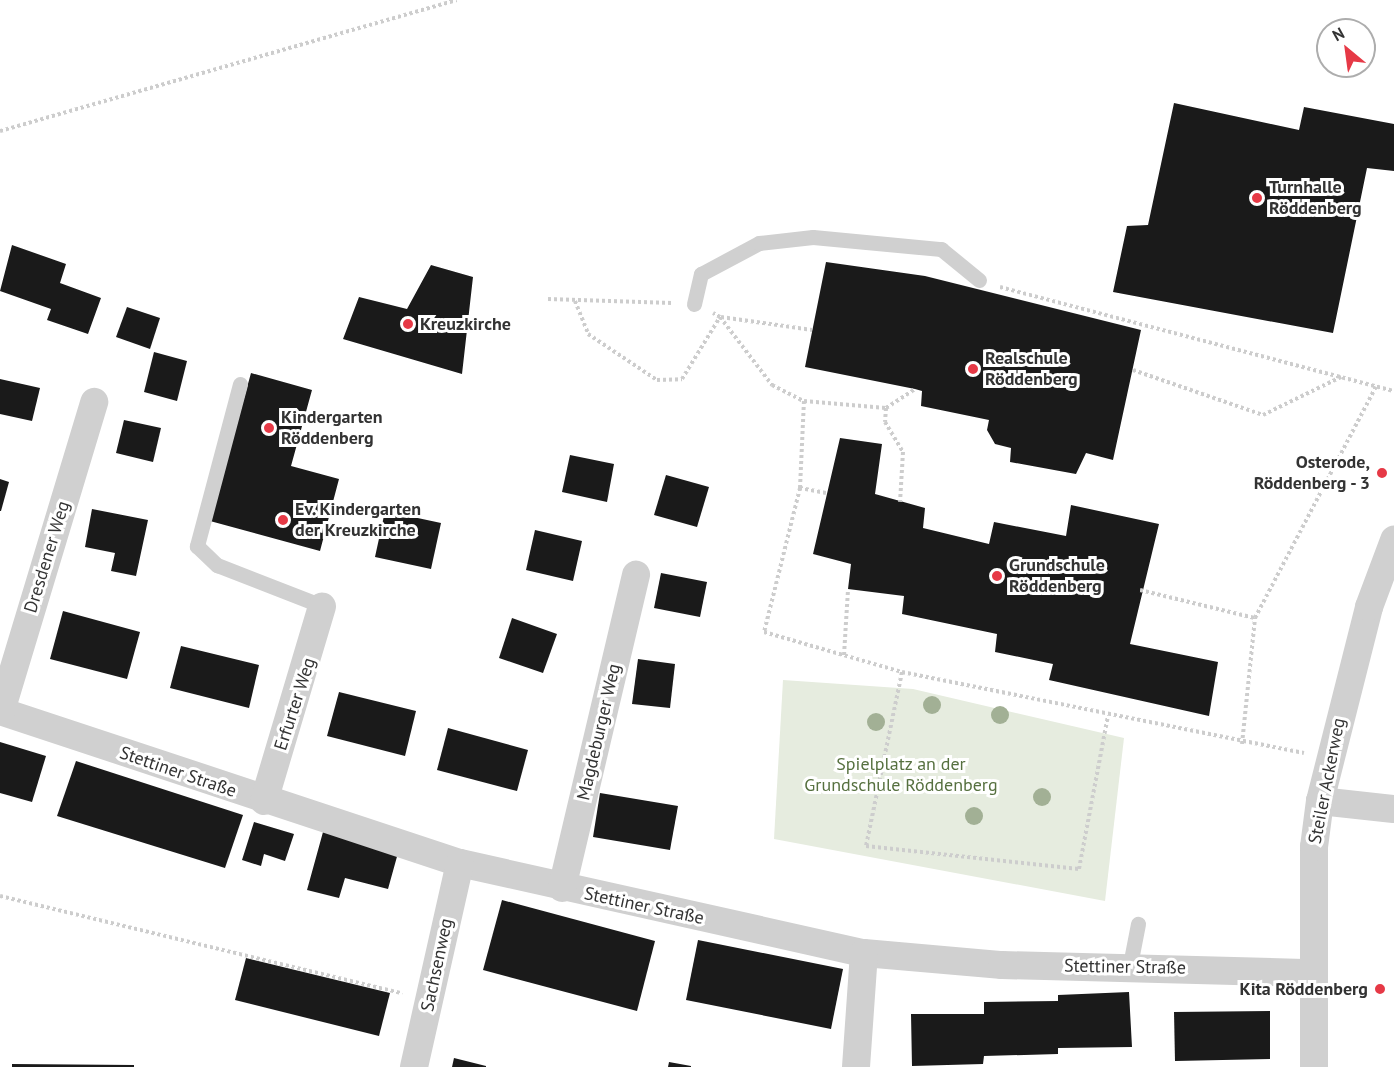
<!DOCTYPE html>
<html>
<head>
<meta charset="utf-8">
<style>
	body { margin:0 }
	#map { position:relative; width:1394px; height:1067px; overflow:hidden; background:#fff; font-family:"PT Sans",sans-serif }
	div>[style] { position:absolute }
	.green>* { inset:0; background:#e6ecdf }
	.building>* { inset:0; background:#1a1a1a }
	.path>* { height:4px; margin-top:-2px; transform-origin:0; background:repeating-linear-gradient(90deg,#cdcdcd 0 3px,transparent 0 6px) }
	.service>* { height:15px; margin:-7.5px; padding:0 7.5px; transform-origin:7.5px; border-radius:7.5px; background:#d0d0d0 }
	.minor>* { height:28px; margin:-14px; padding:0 14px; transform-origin:14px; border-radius:14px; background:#d0d0d0 }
	.trees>* { width:18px; height:18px; margin:-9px; border-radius:50%; background:#a2b095 }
	.dots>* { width:16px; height:16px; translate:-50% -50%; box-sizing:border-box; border:3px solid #fff; border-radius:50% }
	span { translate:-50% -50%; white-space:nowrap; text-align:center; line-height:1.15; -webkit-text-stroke:6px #fff; paint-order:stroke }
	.poi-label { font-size:18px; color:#333; font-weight:700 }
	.left { translate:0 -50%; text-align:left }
	.right { translate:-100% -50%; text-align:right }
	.street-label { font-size:18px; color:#333 }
	.park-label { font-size:18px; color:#56703f }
	.north { position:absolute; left:1316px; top:18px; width:60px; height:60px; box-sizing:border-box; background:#fff; border:2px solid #adadad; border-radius:50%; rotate:331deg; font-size:16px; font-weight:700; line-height:24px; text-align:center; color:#333 }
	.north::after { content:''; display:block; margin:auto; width:21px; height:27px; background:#e63946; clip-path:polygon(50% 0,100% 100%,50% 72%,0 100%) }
</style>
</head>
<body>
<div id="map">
	<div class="green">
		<div style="clip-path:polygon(783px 680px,913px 689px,1124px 738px,1105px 901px,774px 839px)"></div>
	</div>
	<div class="building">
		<div style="clip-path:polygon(1174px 103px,1299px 130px,1304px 107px,1394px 124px,1394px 171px,1367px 168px,1333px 333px,1113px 292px,1127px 226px,1148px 225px)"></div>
		<div style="clip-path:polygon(12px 245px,66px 264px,60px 283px,101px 298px,88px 334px,47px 320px,51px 309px,0 291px)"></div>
		<div style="clip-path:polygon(826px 262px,925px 276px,1141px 330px,1113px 460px,1086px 453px,1076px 474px,1010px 462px,1011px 448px,995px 444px,987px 430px,989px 420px,921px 406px,922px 391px,915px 389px,805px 367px)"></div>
		<div style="clip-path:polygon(431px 265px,473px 277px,462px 374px,343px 339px,359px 297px,407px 309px)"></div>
		<div style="clip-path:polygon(127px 307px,160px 318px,150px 349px,116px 337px)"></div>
		<div style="clip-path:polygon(154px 352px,187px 361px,177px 401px,144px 392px)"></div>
		<div style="clip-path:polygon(251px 373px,312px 390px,291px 466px,339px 479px,320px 551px,210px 521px)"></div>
		<div style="clip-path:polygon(0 379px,40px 388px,32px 421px,0 414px)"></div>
		<div style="clip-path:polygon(124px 420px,161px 428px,153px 462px,116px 453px)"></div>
		<div style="clip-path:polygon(840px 438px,882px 444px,875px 494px,925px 508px,923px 528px,989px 544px,994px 522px,1066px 536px,1071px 505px,1159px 524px,1130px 644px,1218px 662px,1209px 716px,1049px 680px,1053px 664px,995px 652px,997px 634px,902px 614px,904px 596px,848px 589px,851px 564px,813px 554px)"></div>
		<div style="clip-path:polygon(570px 455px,614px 464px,607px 502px,562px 492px)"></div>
		<div style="clip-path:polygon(666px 475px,709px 487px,697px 527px,654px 515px)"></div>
		<div style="clip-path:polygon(0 479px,9px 482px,1px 511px,0 511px)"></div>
		<div style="clip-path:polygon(92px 509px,148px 520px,136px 576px,111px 571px,115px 553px,85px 547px)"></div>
		<div style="clip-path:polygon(385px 511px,441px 523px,431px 569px,375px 557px)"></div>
		<div style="clip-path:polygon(535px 530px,582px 541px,573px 581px,526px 570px)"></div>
		<div style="clip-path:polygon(661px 573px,707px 582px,700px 617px,654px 608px)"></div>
		<div style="clip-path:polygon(63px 611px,140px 632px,127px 679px,50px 659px)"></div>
		<div style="clip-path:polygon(512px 618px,557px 634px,543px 673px,499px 658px)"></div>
		<div style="clip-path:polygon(181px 646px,259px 665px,249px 708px,170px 688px)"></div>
		<div style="clip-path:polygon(638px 659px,675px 664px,670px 708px,632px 704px)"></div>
		<div style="clip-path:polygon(339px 692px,416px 711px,405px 756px,327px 736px)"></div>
		<div style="clip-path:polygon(448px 728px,528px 750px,517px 791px,437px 770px)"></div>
		<div style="clip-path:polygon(0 742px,46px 756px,32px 802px,0 793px)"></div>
		<div style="clip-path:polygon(76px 761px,243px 815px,225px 868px,57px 816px)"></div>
		<div style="clip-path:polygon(600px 793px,678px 806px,670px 850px,593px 837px)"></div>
		<div style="clip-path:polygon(254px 822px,294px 834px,285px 861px,264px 854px,261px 866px,242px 860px)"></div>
		<div style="clip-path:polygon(323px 832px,398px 853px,388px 889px,345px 878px,339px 898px,307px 890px)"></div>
		<div style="clip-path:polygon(502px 900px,655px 941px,637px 1011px,483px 970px)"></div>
		<div style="clip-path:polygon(698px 940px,843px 969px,831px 1029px,686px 1000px)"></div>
		<div style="clip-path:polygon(246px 958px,390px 993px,379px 1036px,235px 1000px)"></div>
		<div style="clip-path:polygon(1129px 992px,1132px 1047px,1058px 1048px,1058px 1054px,984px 1056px,983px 1064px,912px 1066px,911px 1014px,984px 1014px,984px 1002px,1058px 1001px,1058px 995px)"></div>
		<div style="clip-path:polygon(1270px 1011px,1270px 1059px,1175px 1061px,1174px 1012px)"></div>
		<div style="clip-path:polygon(454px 1058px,486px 1066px,486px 1067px,452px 1067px)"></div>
		<div style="clip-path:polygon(669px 1062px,691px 1066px,691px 1067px,668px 1067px)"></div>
		<div style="clip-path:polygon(12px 1064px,134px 1065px,134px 1067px,12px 1067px)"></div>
	</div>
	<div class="path">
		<div style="left:0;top:131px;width:475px;rotate:-16deg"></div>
		<div style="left:1000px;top:287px;width:407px;rotate:14.8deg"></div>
		<div style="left:548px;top:299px;width:124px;rotate:1.8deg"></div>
		<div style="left:575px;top:301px;width:35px;rotate:68deg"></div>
		<div style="left:588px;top:334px;width:83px;rotate:33.7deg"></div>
		<div style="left:657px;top:380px;width:25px;rotate:-2deg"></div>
		<div style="left:682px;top:379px;width:73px;rotate:-58.5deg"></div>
		<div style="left:720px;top:317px;width:8px;rotate:-150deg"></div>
		<div style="left:720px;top:317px;width:86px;rotate:52.6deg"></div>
		<div style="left:772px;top:385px;width:36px;rotate:27deg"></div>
		<div style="left:804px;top:401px;width:82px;rotate:4.9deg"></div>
		<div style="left:886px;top:408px;width:35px;rotate:-33deg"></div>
		<div style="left:721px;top:317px;width:92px;rotate:8.1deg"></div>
		<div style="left:1133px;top:370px;width:138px;rotate:19.1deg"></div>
		<div style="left:1263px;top:415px;width:87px;rotate:-26deg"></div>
		<div style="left:886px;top:408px;width:14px;rotate:94deg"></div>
		<div style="left:885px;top:422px;width:35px;rotate:59deg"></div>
		<div style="left:903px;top:452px;width:50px;rotate:93.4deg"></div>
		<div style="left:800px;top:488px;width:87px;rotate:-87.4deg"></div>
		<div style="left:826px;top:493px;width:26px;rotate:-169deg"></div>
		<div style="left:800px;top:488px;width:148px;rotate:104deg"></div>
		<div style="left:764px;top:632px;width:144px;rotate:16.2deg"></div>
		<div style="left:902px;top:672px;width:410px;rotate:11.4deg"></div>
		<div style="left:1140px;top:590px;width:118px;rotate:13.7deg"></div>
		<div style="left:844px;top:655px;width:66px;rotate:-86.5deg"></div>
		<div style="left:902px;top:672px;width:178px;rotate:101.7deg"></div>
		<div style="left:866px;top:846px;width:214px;rotate:6.2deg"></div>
		<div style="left:1079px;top:869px;width:156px;rotate:-79.3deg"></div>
		<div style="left:1242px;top:744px;width:127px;rotate:-84.1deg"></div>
		<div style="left:1255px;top:618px;width:261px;rotate:-62.4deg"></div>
		<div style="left:0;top:896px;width:414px;rotate:13.6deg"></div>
	</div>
	<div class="service">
		<div style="left:694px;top:304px;width:31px;rotate:-77deg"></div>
		<div style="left:701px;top:274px;width:66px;rotate:-28.1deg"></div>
		<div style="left:759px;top:243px;width:54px;rotate:-6.3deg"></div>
		<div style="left:813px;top:237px;width:129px;rotate:5.4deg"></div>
		<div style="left:941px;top:249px;width:49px;rotate:39.2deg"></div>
		<div style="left:240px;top:384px;width:168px;rotate:104.9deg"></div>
		<div style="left:197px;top:546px;width:28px;rotate:44deg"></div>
		<div style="left:217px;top:565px;width:113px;rotate:21.3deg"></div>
		<div style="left:1130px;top:965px;width:42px;rotate:-79deg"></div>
	</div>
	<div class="minor">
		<div style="left:0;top:711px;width:484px;rotate:18.3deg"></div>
		<div style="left:460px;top:863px;width:414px;rotate:12.6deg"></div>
		<div style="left:864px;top:953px;width:139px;rotate:5deg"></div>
		<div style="left:1002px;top:965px;width:311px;rotate:1.5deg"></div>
		<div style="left:1px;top:711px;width:323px;rotate:-73.2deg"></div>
		<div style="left:264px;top:801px;width:203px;rotate:-73.4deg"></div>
		<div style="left:1320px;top:801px;width:74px;rotate:6.2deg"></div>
		<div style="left:562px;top:888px;width:322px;rotate:-76.7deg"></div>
		<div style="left:414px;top:1067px;width:209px;rotate:-77.3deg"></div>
		<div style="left:856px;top:1067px;width:114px;rotate:-86deg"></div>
		<div style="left:1314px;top:1067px;width:220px;rotate:-90deg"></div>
		<div style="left:1314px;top:847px;width:46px;rotate:-82.6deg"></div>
		<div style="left:1320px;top:801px;width:200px;rotate:-75.8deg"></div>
		<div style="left:1369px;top:607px;width:72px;rotate:-69.5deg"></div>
	</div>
	<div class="trees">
		<div style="left:932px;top:705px"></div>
		<div style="left:1000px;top:715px"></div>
		<div style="left:876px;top:722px"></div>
		<div style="left:1042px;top:797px"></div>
		<div style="left:974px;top:816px"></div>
	</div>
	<div class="dots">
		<div style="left:1257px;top:198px;background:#e63946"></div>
		<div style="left:408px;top:324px;background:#e63946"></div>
		<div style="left:973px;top:369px;background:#e63946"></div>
		<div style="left:269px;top:428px;background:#e63946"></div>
		<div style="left:1382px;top:473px;background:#e63946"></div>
		<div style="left:283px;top:520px;background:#e63946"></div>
		<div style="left:997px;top:576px;background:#e63946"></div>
		<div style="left:1380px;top:989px;background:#e63946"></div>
	</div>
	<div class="poi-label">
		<span class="left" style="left:1269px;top:198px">Turnhalle<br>Röddenberg</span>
		<span class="left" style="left:420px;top:324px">Kreuzkirche</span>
		<span class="left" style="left:985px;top:369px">Realschule<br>Röddenberg</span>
		<span class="left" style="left:281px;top:428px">Kindergarten<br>Röddenberg</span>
		<span class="right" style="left:1370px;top:473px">Osterode,<br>Röddenberg - 3</span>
		<span class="left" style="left:295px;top:520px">Ev. Kindergarten<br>der Kreuzkirche</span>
		<span class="left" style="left:1009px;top:576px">Grundschule<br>Röddenberg</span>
		<span class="right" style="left:1368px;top:989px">Kita Röddenberg</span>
	</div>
	<div class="street-label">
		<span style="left:47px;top:557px;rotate:-73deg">Dresdener Weg</span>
		<span style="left:295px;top:704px;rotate:-72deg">Erfurter Weg</span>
		<span style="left:599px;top:732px;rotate:-77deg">Magdeburger Weg</span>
		<span style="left:178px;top:772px;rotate:19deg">Stettiner Straße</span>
		<span style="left:1327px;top:781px;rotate:-79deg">Steiler Ackerweg</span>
		<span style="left:644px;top:906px;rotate:12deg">Stettiner Straße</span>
		<span style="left:437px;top:965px;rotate:-78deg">Sachsenweg</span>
		<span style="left:1125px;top:967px;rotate:1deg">Stettiner Straße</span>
	</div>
	<div class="park-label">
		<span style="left:901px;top:775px">Spielplatz an der<br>Grundschule Röddenberg</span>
	</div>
	<div class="north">N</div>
</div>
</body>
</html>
